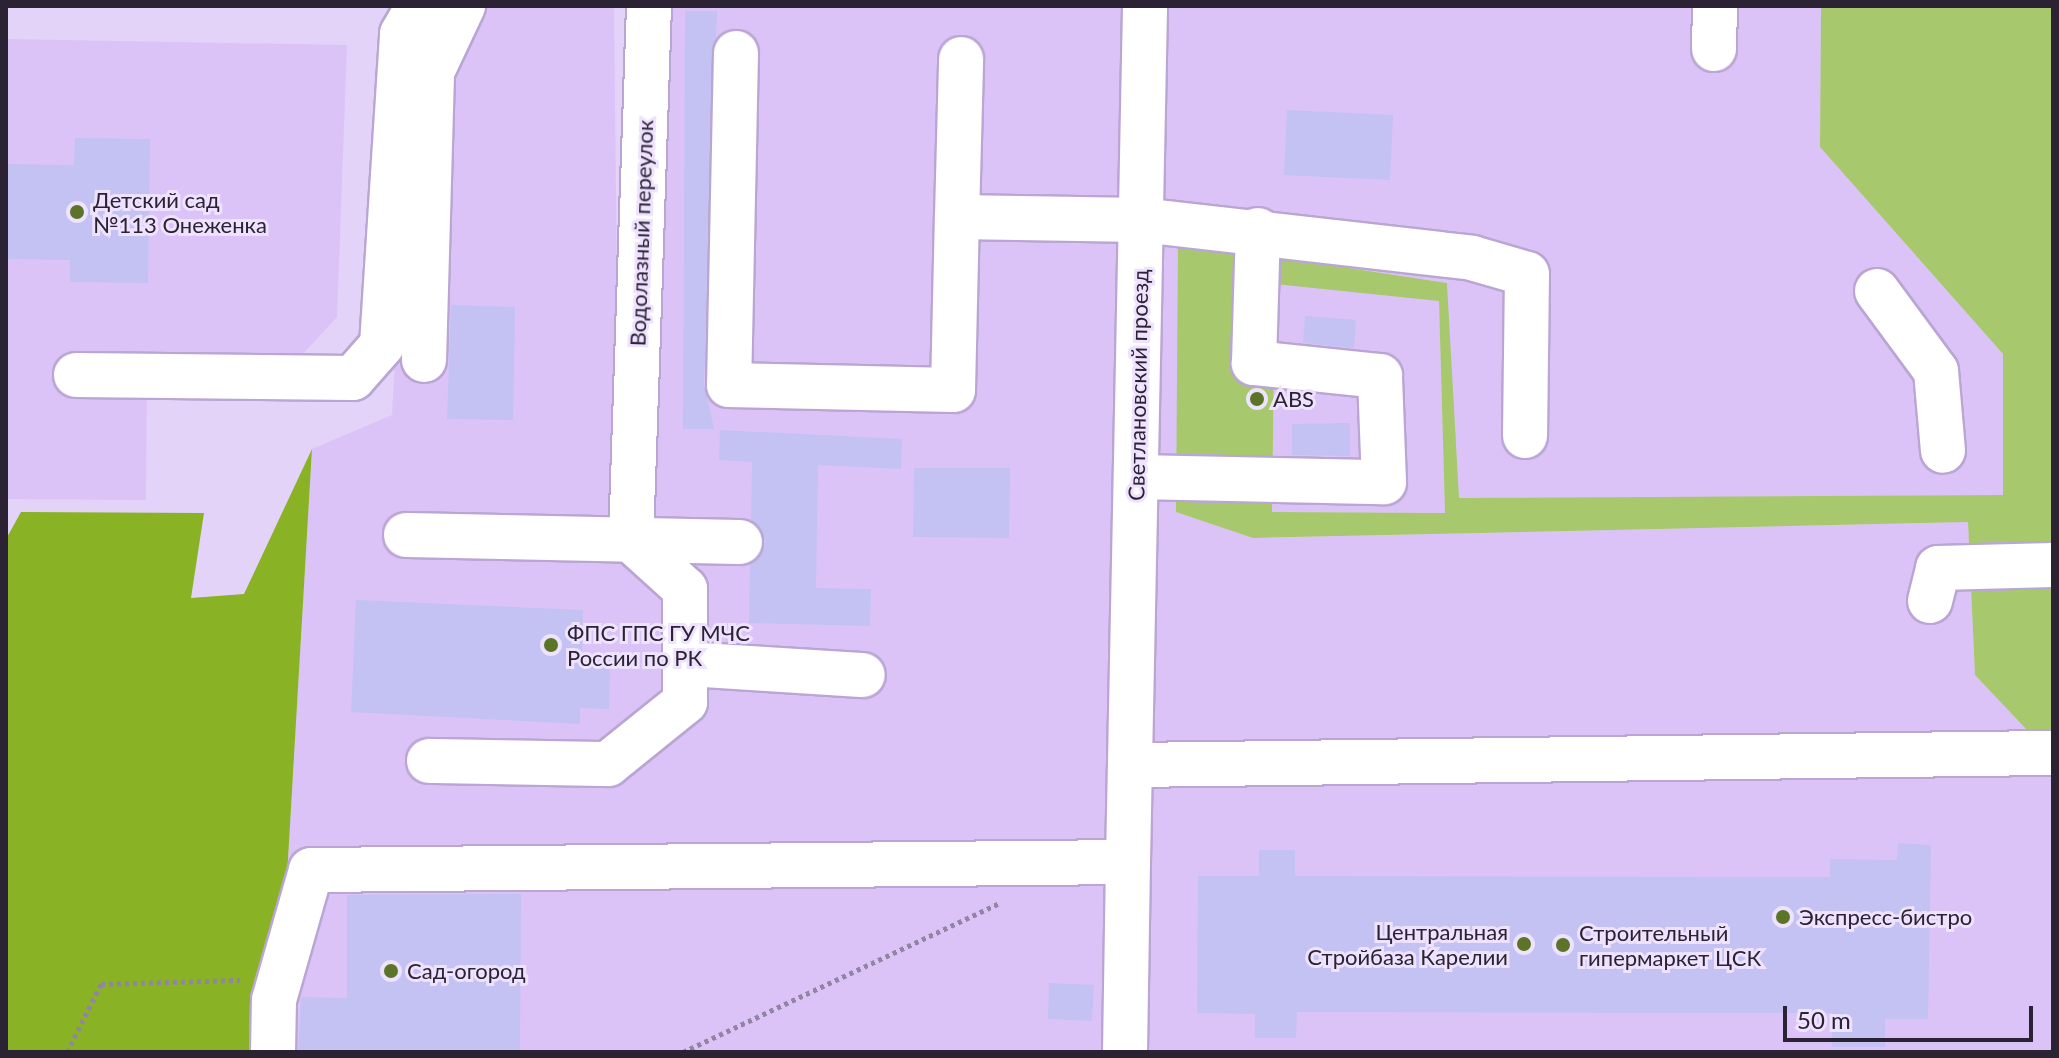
<!DOCTYPE html>
<html>
<head>
<meta charset="utf-8">
<style>
	body { margin:0 }
	#map { position:relative; width:2059px; height:1058px; overflow:hidden; background:#e3d3f8; font-family:Lato,sans-serif }
	div>[style] { position:absolute }
	.built>* { inset:0; background:#dbc3f8 }
	.green>* { inset:0; background:#a7c86c }
	.forest>* { inset:0; background:#89b225 }
	.building>* { inset:0; background:#c3c2f2 }
	.path>* { height:5px; margin-top:-2.5px; transform-origin:0; background:repeating-linear-gradient(90deg,#9185a1 0 4px,transparent 0 8px) }
	.roads { filter:drop-shadow(2px 0 #baa6d3) drop-shadow(-2px 0 #baa6d3) drop-shadow(0 2px #baa6d3) drop-shadow(0 -2px #baa6d3) }
	.minor>* { height:44px; margin:-22px; padding:0 22px; transform-origin:22px; border-radius:22px; background:#fff }
	.dots>* { width:22px; height:22px; translate:-50% -50%; box-sizing:border-box; border:4px solid #eee2fe; border-radius:50% }
	span { translate:-50% -50%; white-space:nowrap; text-align:center; line-height:1.15; -webkit-text-stroke:6px #eee2fe; paint-order:stroke }
	.poi-label { font-size:22px; color:#2b2334 }
	.left { translate:0 -50%; text-align:left }
	.right { translate:-100% -50%; text-align:right }
	.street-label { font-size:22px; color:#2b2334 }
	.frame { position:absolute; inset:0; border:8px solid #2b2334; pointer-events:none }
	.scale { position:absolute; left:1783px; top:1006px; width:250px; height:36px; box-sizing:border-box; border:4px solid #2b2334; border-top:0; padding-left:10px; font-size:24px; line-height:28px; white-space:nowrap; color:#2b2334; -webkit-text-stroke:6px #eee2fe; paint-order:stroke }
</style>
</head>
<body>
<div id="map">
	<div class="built">
		<div style="clip-path:polygon(424px 6px,614px 6px,619px 466px,658px 6px,1821px 6px,1820px 147px,2003px 354px,2003px 495px,1458px 499px,1447px 283px,1179px 242px,1176px 512px,1254px 538px,1968px 522px,1975px 675px,2053px 733px,2053px 1052px,267px 1052px,281px 979px,312px 449px,392px 415px,410px 89px)"></div>
		<div style="clip-path:polygon(6px 39px,347px 45px,337px 317px,292px 366px,147px 365px,146px 500px,6px 499px)"></div>
		<div style="clip-path:polygon(1275px 283px,1439px 300px,1445px 513px,1272px 512px)"></div>
	</div>
	<div class="green">
		<div style="clip-path:polygon(evenodd,1821px 6px,2053px 6px,2053px 733px,2030px 733px,1975px 675px,1968px 522px,1253px 538px,1176px 512px,1178px 242px,1447px 283px,1459px 498px,2003px 495px,2003px 354px,1820px 147px,1821px 6px,1275px 284px,1439px 301px,1445px 513px,1272px 512px,1275px 284px)"></div>
	</div>
	<div class="forest">
		<div style="clip-path:polygon(312px 449px,281px 979px,267px 1052px,6px 1052px,6px 539px,21px 512px,204px 513px,191px 598px,244px 594px)"></div>
	</div>
	<div class="building">
		<div style="clip-path:polygon(685px 11px,717px 11px,704px 384px,714px 429px,683px 429px)"></div>
		<div style="clip-path:polygon(1287px 110px,1393px 115px,1390px 180px,1284px 175px)"></div>
		<div style="clip-path:polygon(75px 138px,150px 139px,148px 283px,70px 282px,70px 260px,6px 259px,6px 164px,74px 165px)"></div>
		<div style="clip-path:polygon(451px 305px,515px 307px,513px 420px,447px 419px)"></div>
		<div style="clip-path:polygon(1305px 316px,1356px 320px,1354px 348px,1303px 343px)"></div>
		<div style="clip-path:polygon(1350px 423px,1350px 456px,1292px 455px,1292px 424px)"></div>
		<div style="clip-path:polygon(720px 430px,902px 439px,901px 469px,818px 465px,816px 588px,871px 589px,870px 626px,749px 623px,750px 565px,765px 542px,751px 520px,752px 462px,719px 460px)"></div>
		<div style="clip-path:polygon(914px 468px,1010px 468px,1009px 538px,913px 537px)"></div>
		<div style="clip-path:polygon(356px 600px,583px 610px,582px 660px,610px 661px,609px 709px,580px 708px,580px 724px,351px 712px)"></div>
		<div style="clip-path:polygon(1898px 843px,1931px 845px,1928px 1019px,1885px 1019px,1885px 1047px,1832px 1047px,1832px 1013px,1297px 1012px,1296px 1038px,1255px 1038px,1255px 1014px,1197px 1013px,1198px 876px,1259px 876px,1259px 850px,1295px 850px,1295px 876px,1830px 877px,1830px 859px,1897px 860px)"></div>
		<div style="clip-path:polygon(521px 894px,520px 1052px,298px 1052px,301px 997px,347px 998px,347px 895px)"></div>
		<div style="clip-path:polygon(1049px 983px,1094px 985px,1092px 1021px,1048px 1019px)"></div>
	</div>
	<div class="path">
		<div style="left:67px;top:1052px;width:76px;rotate:-63.4deg"></div>
		<div style="left:101px;top:984px;width:139px;rotate:-1.6deg"></div>
		<div style="left:683px;top:1052px;width:350px;rotate:-25.2deg"></div>
	</div>
	<div class="roads">
		<div class="minor">
			<div style="left:1714px;top:49px;width:43px;rotate:-88.7deg"></div>
			<div style="left:736px;top:53px;width:332px;rotate:91.2deg"></div>
			<div style="left:729px;top:385px;width:224px;rotate:1.3deg"></div>
			<div style="left:953px;top:390px;width:173px;rotate:-88.7deg"></div>
			<div style="left:957px;top:217px;width:184px;rotate:0.9deg"></div>
			<div style="left:1141px;top:220px;width:333px;rotate:6.5deg"></div>
			<div style="left:1472px;top:258px;width:57px;rotate:16.2deg"></div>
			<div style="left:1527px;top:274px;width:162px;rotate:90.7deg"></div>
			<div style="left:957px;top:217px;width:158px;rotate:-88.5deg"></div>
			<div style="left:1877px;top:291px;width:99px;rotate:53.6deg"></div>
			<div style="left:1936px;top:371px;width:80px;rotate:85deg"></div>
			<div style="left:424px;top:360px;width:288px;rotate:-88.4deg"></div>
			<div style="left:432px;top:72px;width:73px;rotate:-64.8deg"></div>
			<div style="left:76px;top:375px;width:277px;rotate:0.6deg"></div>
			<div style="left:353px;top:378px;width:44px;rotate:-48.7deg"></div>
			<div style="left:382px;top:345px;width:312px;rotate:-86.3deg"></div>
			<div style="left:402px;top:34px;width:32px;rotate:-60deg"></div>
			<div style="left:1136px;top:477px;width:248px;rotate:1.2deg"></div>
			<div style="left:1384px;top:482px;width:106px;rotate:-92.2deg"></div>
			<div style="left:1380px;top:376px;width:127px;rotate:-174.1deg"></div>
			<div style="left:1254px;top:363px;width:133px;rotate:-88.3deg"></div>
			<div style="left:406px;top:535px;width:334px;rotate:1.2deg"></div>
			<div style="left:1930px;top:601px;width:34px;rotate:-76deg"></div>
			<div style="left:1938px;top:568px;width:115px;rotate:-1.5deg"></div>
			<div style="left:687px;top:664px;width:176px;rotate:3.6deg"></div>
			<div style="left:429px;top:761px;width:179px;rotate:1deg"></div>
			<div style="left:608px;top:764px;width:99px;rotate:-38.8deg"></div>
			<div style="left:685px;top:702px;width:113px;rotate:-90deg"></div>
			<div style="left:685px;top:589px;width:73px;rotate:-137.8deg"></div>
			<div style="left:631px;top:540px;width:534px;rotate:-88.07deg"></div>
			<div style="left:1131px;top:765px;width:922px;rotate:-0.75deg"></div>
			<div style="left:273px;top:1052px;width:52px;rotate:-88.9deg"></div>
			<div style="left:274px;top:1000px;width:135px;rotate:-74.1deg"></div>
			<div style="left:311px;top:870px;width:817px;rotate:-0.56deg"></div>
			<div style="left:1128px;top:862px;width:856px;rotate:-88.86deg"></div>
			<div style="left:1125px;top:1052px;width:190px;rotate:-89.1deg"></div>
		</div>
	</div>
	<div class="dots">
		<div style="left:77px;top:212px;background:#5b7427"></div>
		<div style="left:1257px;top:399px;background:#5b7427"></div>
		<div style="left:551px;top:645px;background:#5b7427"></div>
		<div style="left:1783px;top:917px;background:#5b7427"></div>
		<div style="left:1524px;top:944px;background:#5b7427"></div>
		<div style="left:1563px;top:945px;background:#5b7427"></div>
		<div style="left:391px;top:971px;background:#5b7427"></div>
	</div>
	<div class="poi-label">
		<span class="left" style="left:93px;top:212px">Детский сад<br>№113 Онеженка</span>
		<span class="left" style="left:1273px;top:399px">ABS</span>
		<span class="left" style="left:567px;top:645px">ФПС ГПС ГУ МЧС<br>России по РК</span>
		<span class="left" style="left:1799px;top:917px">Экспресс-бистро</span>
		<span class="right" style="left:1508px;top:944px">Центральная<br>Стройбаза Карелии</span>
		<span class="left" style="left:1579px;top:945px">Строительный<br>гипермаркет ЦСК</span>
		<span class="left" style="left:407px;top:971px">Сад-огород</span>
	</div>
	<div class="street-label">
		<span style="left:641px;top:233px;rotate:-88deg">Водолазный переулок</span>
		<span style="left:1138px;top:385px;rotate:-89deg">Светлановский проезд</span>
	</div>
	<div class="frame"></div>
	<div class="scale">50 m</div>
</div>
</body>
</html>
